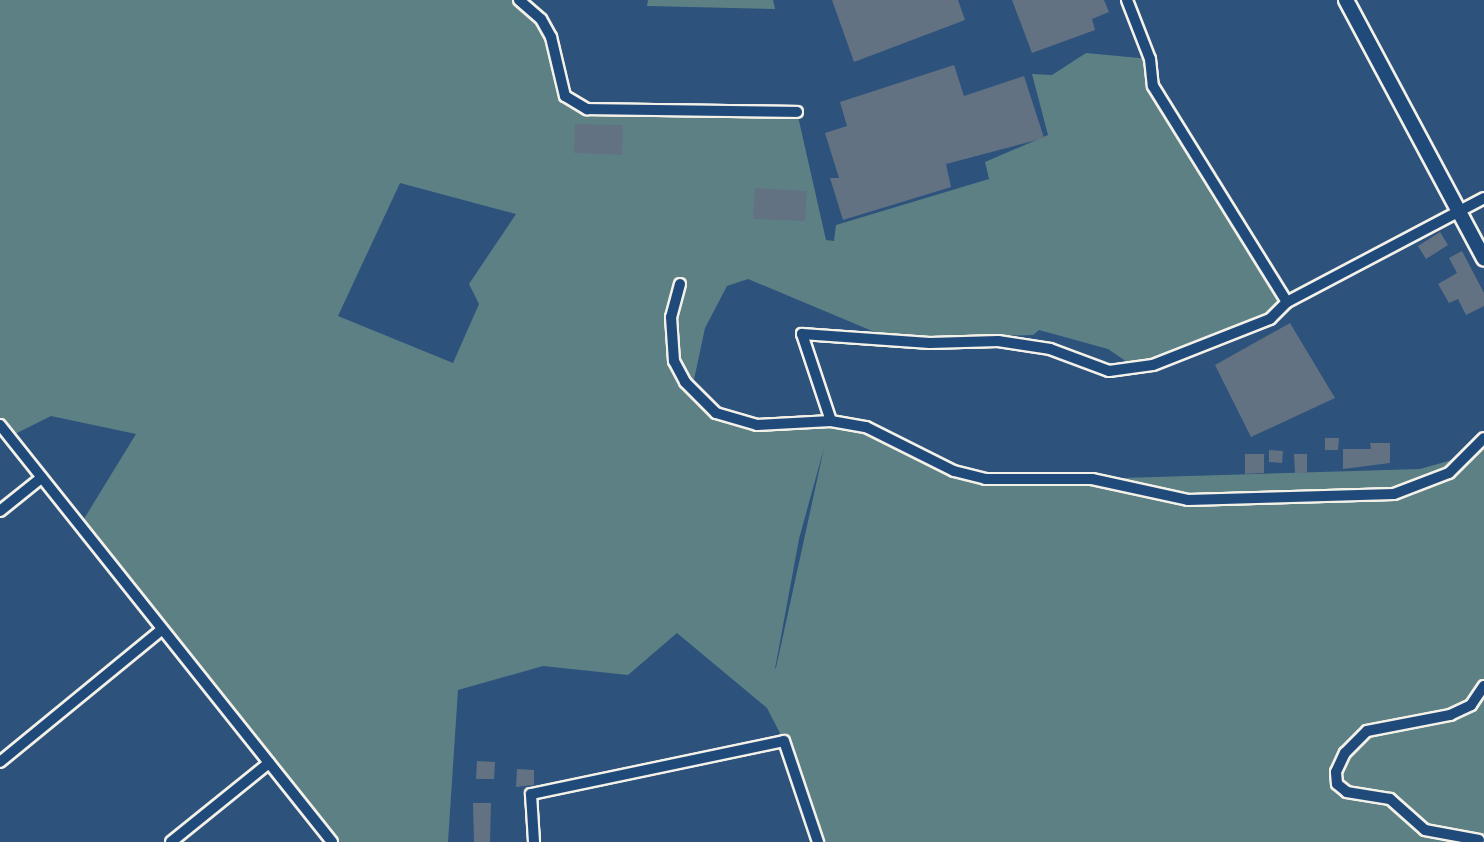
<!DOCTYPE html>
<html>
<head>
<meta charset="utf-8">
<style>
	body { margin:0 }
	#map { position:relative; width:1484px; height:842px; overflow:hidden; background:#2d527c; font-family:"Playpen Sans",sans-serif }
	div>[style] { position:absolute }
	.green>* { inset:0; background:#5d8085 }
	.building>* { inset:0; background:#637283 }
	.roads { filter:drop-shadow(2px 0 #f4f1e8) drop-shadow(-2px 0 #f4f1e8) drop-shadow(0 2px #f4f1e8) drop-shadow(0 -2px #f4f1e8) }
	.street>* { height:10px; margin:-5px; padding:0 5px; transform-origin:5px; border-radius:5px; background:#1f4a7a }
	.secondary>* { height:14px; margin:-7px; padding:0 7px; transform-origin:7px; border-radius:7px; background:#1f4a7a }
	span { translate:-50% -50%; white-space:nowrap; text-align:center; line-height:1.15; -webkit-text-stroke:8px #1f4a7a; paint-order:stroke }
</style>
</head>
<body>
<div id="map">
	<div class="green">
		<div style="clip-path:polygon(evenodd,0 0,519px 0,551px 37px,565px 96px,573px 103px,797px 112px,826px 240px,834px 241px,836px 225px,989px 179px,985px 162px,1048px 135px,1032px 74px,1052px 75px,1086px 53px,1150px 59px,1174px 124px,1287px 302px,1261px 323px,1136px 368px,1108px 349px,1039px 330px,1033px 335px,948px 337px,877px 333px,748px 279px,727px 286px,705px 328px,692px 389px,722px 416px,831px 421px,954px 471px,1056px 480px,1420px 469px,1473px 454px,1484px 440px,1484px 842px,818px 842px,784px 741px,767px 708px,677px 633px,628px 675px,543px 666px,458px 690px,448px 842px,332px 842px,79px 527px,136px 434px,51px 416px,15px 434px,0 420px,0 0,400px 183px,516px 214px,469px 284px,479px 304px,453px 363px,338px 316px,400px 183px,0 0,824px 448px,776px 668px,775px 669px,799px 539px,824px 448px)"></div>
		<div style="clip-path:polygon(648px 0,773px 0,775px 9px,647px 6px)"></div>
	</div>
	<div class="building">
		<div style="clip-path:polygon(832px 0,958px 0,965px 20px,854px 62px)"></div>
		<div style="clip-path:polygon(1012px 0,1104px 0,1109px 12px,1092px 19px,1095px 30px,1032px 53px)"></div>
		<div style="clip-path:polygon(954px 65px,964px 96px,1024px 76px,1044px 138px,946px 164px,951px 187px,843px 220px,830px 178px,839px 178px,825px 133px,847px 126px,840px 102px)"></div>
		<div style="clip-path:polygon(575px 124px,623px 125px,622px 155px,574px 153px)"></div>
		<div style="clip-path:polygon(755px 188px,807px 191px,805px 221px,753px 219px)"></div>
		<div style="clip-path:polygon(1440px 232px,1448px 245px,1426px 259px,1418px 246px)"></div>
		<div style="clip-path:polygon(1462px 251px,1484px 293px,1484px 306px,1466px 315px,1458px 299px,1449px 303px,1438px 284px,1457px 273px,1449px 258px)"></div>
		<div style="clip-path:polygon(1290px 323px,1335px 398px,1251px 437px,1215px 365px)"></div>
		<div style="clip-path:polygon(1325px 438px,1339px 438px,1338px 450px,1325px 450px)"></div>
		<div style="clip-path:polygon(1370px 443px,1390px 443px,1390px 463px,1343px 469px,1343px 449px,1371px 449px)"></div>
		<div style="clip-path:polygon(1269px 450px,1283px 451px,1282px 463px,1269px 462px)"></div>
		<div style="clip-path:polygon(1245px 454px,1264px 454px,1264px 473px,1245px 474px)"></div>
		<div style="clip-path:polygon(1294px 454px,1307px 454px,1307px 473px,1295px 473px)"></div>
		<div style="clip-path:polygon(477px 761px,495px 762px,494px 779px,476px 779px)"></div>
		<div style="clip-path:polygon(517px 769px,534px 770px,534px 785px,516px 787px)"></div>
		<div style="clip-path:polygon(473px 803px,491px 803px,490px 842px,474px 842px)"></div>
	</div>
	<div class="roads">
		<div class="street">
			<div style="left:519px;top:0;width:29px;rotate:41deg"></div>
			<div style="left:541px;top:19px;width:21px;rotate:61deg"></div>
			<div style="left:551px;top:37px;width:61px;rotate:76.7deg"></div>
			<div style="left:565px;top:96px;width:26px;rotate:31deg"></div>
			<div style="left:587px;top:109px;width:210px;rotate:0.8deg"></div>
			<div style="left:1127px;top:0;width:63px;rotate:68.7deg"></div>
			<div style="left:1150px;top:59px;width:27px;rotate:84deg"></div>
			<div style="left:1153px;top:86px;width:254px;rotate:58.2deg"></div>
			<div style="left:680px;top:284px;width:34px;rotate:105deg"></div>
			<div style="left:671px;top:317px;width:44px;rotate:86.1deg"></div>
			<div style="left:674px;top:361px;width:24px;rotate:62deg"></div>
			<div style="left:685px;top:382px;width:44px;rotate:45deg"></div>
			<div style="left:716px;top:413px;width:43px;rotate:16.3deg"></div>
			<div style="left:757px;top:425px;width:74px;rotate:-3.1deg"></div>
			<div style="left:831px;top:421px;width:36px;rotate:10deg"></div>
			<div style="left:866px;top:427px;width:98px;rotate:26.6deg"></div>
			<div style="left:954px;top:471px;width:32px;rotate:14deg"></div>
			<div style="left:985px;top:479px;width:107px"></div>
			<div style="left:1092px;top:479px;width:98px;rotate:12.3deg"></div>
			<div style="left:1188px;top:500px;width:206px;rotate:-1.7deg"></div>
			<div style="left:1394px;top:494px;width:59px;rotate:-20.9deg"></div>
			<div style="left:1449px;top:473px;width:49px;rotate:-45deg"></div>
			<div style="left:831px;top:421px;width:92px;rotate:-108.4deg"></div>
			<div style="left:802px;top:334px;width:128px;rotate:4deg"></div>
			<div style="left:930px;top:343px;width:68px;rotate:-1.7deg"></div>
			<div style="left:998px;top:341px;width:53px;rotate:8.7deg"></div>
			<div style="left:1050px;top:349px;width:63px;rotate:20.4deg"></div>
			<div style="left:1109px;top:371px;width:44px;rotate:-7.8deg"></div>
			<div style="left:1153px;top:365px;width:126px;rotate:-21.5deg"></div>
			<div style="left:1270px;top:319px;width:24px;rotate:-45deg"></div>
			<div style="left:1287px;top:302px;width:223px;rotate:-27.8deg"></div>
			<div style="left:0;top:425px;width:533px;rotate:51.47deg"></div>
			<div style="left:0;top:511px;width:53px;rotate:-38.8deg"></div>
			<div style="left:0;top:762px;width:207px;rotate:-39.3deg"></div>
			<div style="left:1479px;top:840px;width:55px;rotate:-169.5deg"></div>
			<div style="left:1425px;top:830px;width:47px;rotate:-138.5deg"></div>
			<div style="left:1390px;top:799px;width:44px;rotate:-170.8deg"></div>
			<div style="left:1347px;top:792px;width:13px;rotate:-141deg"></div>
			<div style="left:1337px;top:784px;width:12px;rotate:-95deg"></div>
			<div style="left:1336px;top:772px;width:21px;rotate:-65deg"></div>
			<div style="left:1345px;top:753px;width:31px;rotate:-45deg"></div>
			<div style="left:1367px;top:731px;width:85px;rotate:-10.9deg"></div>
			<div style="left:1450px;top:715px;width:23px;rotate:-25deg"></div>
			<div style="left:1471px;top:705px;width:23px;rotate:-56deg"></div>
			<div style="left:171px;top:842px;width:126px;rotate:-38.9deg"></div>
			<div style="left:534px;top:842px;width:48px;rotate:-93.6deg"></div>
			<div style="left:531px;top:794px;width:258px;rotate:-11.8deg"></div>
			<div style="left:784px;top:741px;width:107px;rotate:71.4deg"></div>
		</div>
		<div class="secondary">
			<div style="left:1346px;top:0;width:293px;rotate:61.9deg"></div>
		</div>
	</div>
</div>
</body>
</html>
